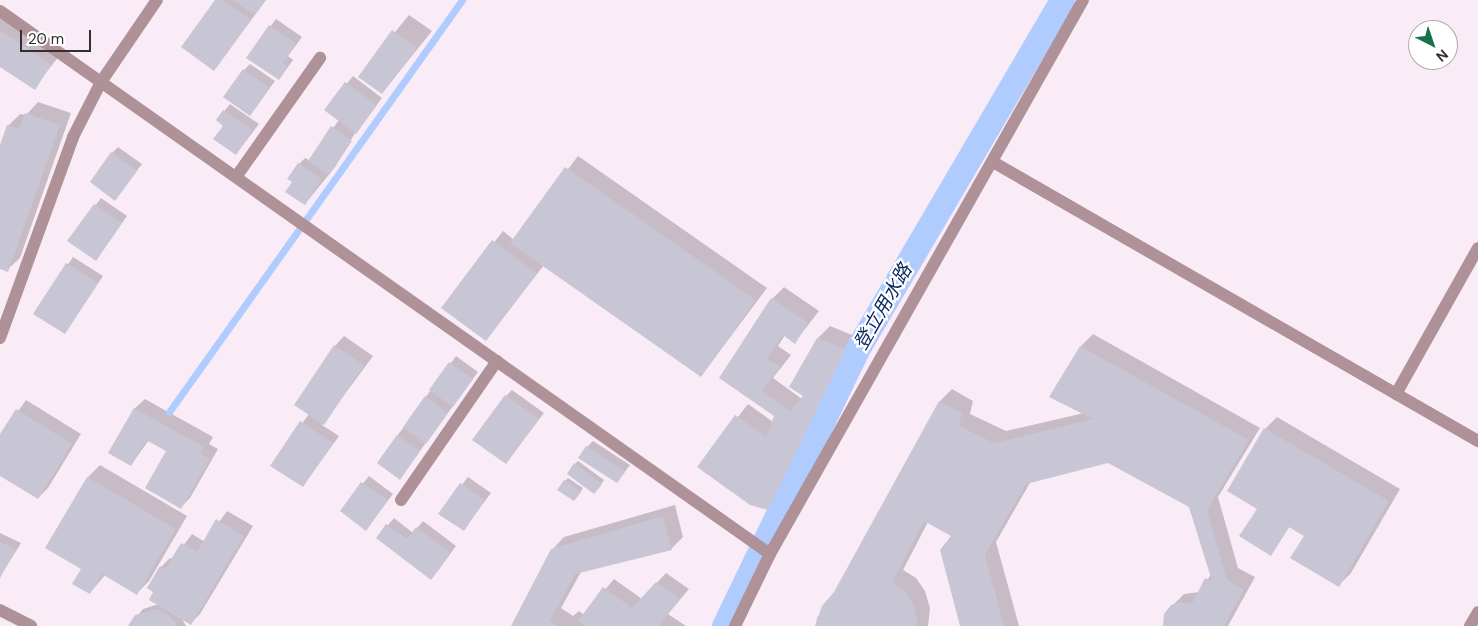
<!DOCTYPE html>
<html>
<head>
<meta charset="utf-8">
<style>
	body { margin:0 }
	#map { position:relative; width:1478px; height:626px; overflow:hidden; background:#f9ecf7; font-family:"DM Sans","Noto Sans JP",sans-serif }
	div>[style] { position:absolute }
	.shadow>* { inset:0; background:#0003 }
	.stream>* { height:7px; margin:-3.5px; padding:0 3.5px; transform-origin:3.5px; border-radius:3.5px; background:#b0ccff }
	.canal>* { height:25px; margin:-12.5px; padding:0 12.5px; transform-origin:12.5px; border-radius:12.5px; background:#b0ccff }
	.building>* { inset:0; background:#c8c5d4 }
	.minor>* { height:12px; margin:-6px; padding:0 6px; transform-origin:6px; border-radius:6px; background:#af9297 }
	span { translate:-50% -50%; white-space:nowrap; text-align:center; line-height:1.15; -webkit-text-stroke:4.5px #fff; paint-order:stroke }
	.water-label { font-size:19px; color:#09275f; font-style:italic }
	.north { position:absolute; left:1408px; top:20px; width:50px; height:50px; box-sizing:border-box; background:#fff; border:1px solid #aeacad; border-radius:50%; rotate:139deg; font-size:14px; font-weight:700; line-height:20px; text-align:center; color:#342f33 }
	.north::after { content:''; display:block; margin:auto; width:18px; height:22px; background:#147348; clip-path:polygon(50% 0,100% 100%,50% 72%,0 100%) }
	.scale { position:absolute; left:20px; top:30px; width:71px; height:22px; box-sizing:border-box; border:2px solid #342f33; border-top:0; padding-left:6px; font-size:15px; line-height:18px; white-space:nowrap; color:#342f33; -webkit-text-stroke:4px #fff; paint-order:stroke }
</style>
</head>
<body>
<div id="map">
	<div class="shadow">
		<div style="clip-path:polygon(216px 0,266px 0,214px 70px)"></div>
		<div style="clip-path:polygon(0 15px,60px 55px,34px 88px,0 65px)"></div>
		<div style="clip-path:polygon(409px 15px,432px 31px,382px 93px,359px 76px)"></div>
		<div style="clip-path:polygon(276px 19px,302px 37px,288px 56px,293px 60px,279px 79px,248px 57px)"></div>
		<div style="clip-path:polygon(250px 64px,275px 81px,250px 114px,244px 70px)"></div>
		<div style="clip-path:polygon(353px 76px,382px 98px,355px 133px,335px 167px,305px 204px,294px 182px,299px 164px,305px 158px,309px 160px,339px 120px,326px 110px)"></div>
		<div style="clip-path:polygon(38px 102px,71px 113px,20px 258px,7px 270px,0 268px,0 149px,8px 126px,20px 114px,26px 115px)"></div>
		<div style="clip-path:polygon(230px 104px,259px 124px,236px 154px,225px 125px,217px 120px)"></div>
		<div style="clip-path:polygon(118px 147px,142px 164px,115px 199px,112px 153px)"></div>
		<div style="clip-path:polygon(578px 156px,767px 288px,701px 376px,544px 265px,486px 340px,443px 308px,503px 231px,514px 240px)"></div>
		<div style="clip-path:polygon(101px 198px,127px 216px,96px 260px,69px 241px)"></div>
		<div style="clip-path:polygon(73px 257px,103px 276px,65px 333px,35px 314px)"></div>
		<div style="clip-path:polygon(784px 287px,819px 311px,795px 342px,785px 335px,778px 346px,791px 355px,773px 378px,802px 399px,818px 338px,830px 326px,857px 337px,780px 497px,768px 509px,699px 467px,748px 404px,773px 422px,775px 415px,721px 378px,772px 299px)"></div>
		<div style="clip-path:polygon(1093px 334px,1260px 428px,1218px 497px,1238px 568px,1255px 577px,1228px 626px,1164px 626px,1172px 606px,1184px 594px,1200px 592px,1211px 574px,1190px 506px,1108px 462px,1031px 481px,996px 542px,1019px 626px,961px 626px,952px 535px,928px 522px,903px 570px,916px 578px,925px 591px,930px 608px,928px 626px,816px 626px,817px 618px,835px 592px,940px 401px,952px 389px,973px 401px,970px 414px,1006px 431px,1084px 413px,1081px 346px)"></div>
		<div style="clip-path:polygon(344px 336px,373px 356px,322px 425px,339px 436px,303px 486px,272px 465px,309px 414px,335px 346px)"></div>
		<div style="clip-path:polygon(456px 356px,478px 372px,400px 478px,378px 462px)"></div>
		<div style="clip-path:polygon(512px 390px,544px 413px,506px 463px,506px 396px)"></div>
		<div style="clip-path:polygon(145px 399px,213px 437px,209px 444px,218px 449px,190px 498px,181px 507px,168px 451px,149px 440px,131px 465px,110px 453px,135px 408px)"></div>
		<div style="clip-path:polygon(26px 400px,81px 434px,48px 488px,38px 498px,0 474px,0 437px)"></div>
		<div style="clip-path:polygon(1277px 417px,1400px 489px,1351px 573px,1339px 585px,1306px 535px,1290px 526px,1271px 554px,1259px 508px,1265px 429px)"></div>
		<div style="clip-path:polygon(593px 441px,630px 465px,617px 482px,587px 447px)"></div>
		<div style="clip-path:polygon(578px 461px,604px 480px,597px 490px,575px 464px)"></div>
		<div style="clip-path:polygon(100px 465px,187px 516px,149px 581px,137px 593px,105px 575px,90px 593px,83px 569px,47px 547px,88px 477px)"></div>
		<div style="clip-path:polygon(369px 476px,393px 494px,366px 529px,341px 511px)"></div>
		<div style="clip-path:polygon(468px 477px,491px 493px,464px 529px,440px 513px)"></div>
		<div style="clip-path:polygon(568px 478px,583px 488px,577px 497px,565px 481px)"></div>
		<div style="clip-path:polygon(675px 505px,683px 537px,671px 549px,581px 572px,561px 608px,573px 616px,579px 611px,584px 615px,614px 579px,642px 599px,666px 573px,689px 589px,668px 614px,686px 626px,512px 626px,552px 550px,564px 537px)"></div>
		<div style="clip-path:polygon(227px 511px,253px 526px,200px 614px,191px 623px,181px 617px,186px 626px,129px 626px,143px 609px,159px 604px,155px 592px,161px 567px,170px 558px,173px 559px,192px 534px,205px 542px)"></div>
		<div style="clip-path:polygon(394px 518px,413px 533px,423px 521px,456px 546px,437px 572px,377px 538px)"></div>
		<div style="clip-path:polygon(0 533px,21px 543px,0 577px)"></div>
	</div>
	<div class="stream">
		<div style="left:169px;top:412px;width:506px;rotate:-54.58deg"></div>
	</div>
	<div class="canal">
		<div style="left:724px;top:626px;width:311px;rotate:-64.3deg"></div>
		<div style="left:859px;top:346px;width:401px;rotate:-59.6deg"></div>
	</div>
	<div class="building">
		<div style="clip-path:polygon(215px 0,223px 0,251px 20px,214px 71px,181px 47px)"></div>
		<div style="clip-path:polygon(233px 0,265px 0,254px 15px)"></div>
		<div style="clip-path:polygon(269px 25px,296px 44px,283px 63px,288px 67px,279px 80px,246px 58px)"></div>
		<div style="clip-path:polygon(0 30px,51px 65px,35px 90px,0 67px)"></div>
		<div style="clip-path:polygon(392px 30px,417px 48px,382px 94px,358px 77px)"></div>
		<div style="clip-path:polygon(243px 69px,270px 88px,250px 116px,223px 97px)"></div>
		<div style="clip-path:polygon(345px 82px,377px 105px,356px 134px,324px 110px)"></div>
		<div style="clip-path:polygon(223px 110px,253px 130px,236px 155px,213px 139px,223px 126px,216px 120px)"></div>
		<div style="clip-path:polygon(25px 113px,60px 125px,8px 272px,0 269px,0 145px,7px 125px,19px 129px)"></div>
		<div style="clip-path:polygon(331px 126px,352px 141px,329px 175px,308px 161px)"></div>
		<div style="clip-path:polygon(111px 152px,137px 171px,115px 201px,90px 182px)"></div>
		<div style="clip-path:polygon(298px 163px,322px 179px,305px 205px,285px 192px,292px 182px,287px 179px)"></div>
		<div style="clip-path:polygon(565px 167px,756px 300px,701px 377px,510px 243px)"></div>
		<div style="clip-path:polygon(94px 204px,122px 223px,96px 261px,67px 241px)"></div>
		<div style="clip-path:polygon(492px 240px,537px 273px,486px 341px,441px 308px)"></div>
		<div style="clip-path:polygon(66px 263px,98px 283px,65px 334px,33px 314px)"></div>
		<div style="clip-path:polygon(771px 298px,808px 323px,795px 344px,783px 335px,767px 359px,780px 367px,762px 391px,790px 411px,803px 396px,789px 387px,817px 338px,846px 349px,768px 510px,750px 505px,697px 467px,735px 415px,766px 437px,774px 416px,719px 378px)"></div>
		<div style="clip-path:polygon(334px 345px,364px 365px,324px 425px,294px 405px)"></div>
		<div style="clip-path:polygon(1080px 346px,1249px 440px,1207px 510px,1227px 580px,1244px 590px,1224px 626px,1163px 626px,1164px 614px,1171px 605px,1181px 602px,1192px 604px,1205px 578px,1212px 581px,1189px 507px,1108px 463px,1026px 484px,985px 555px,1004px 626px,960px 626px,940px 550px,951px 536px,924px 521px,892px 582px,904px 590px,913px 603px,918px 626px,815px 626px,822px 606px,834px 592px,939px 401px,962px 413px,959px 426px,994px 443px,1093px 419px,1049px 397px)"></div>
		<div style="clip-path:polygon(449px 362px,473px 379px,453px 407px,429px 390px)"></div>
		<div style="clip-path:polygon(505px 395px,539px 419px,506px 464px,472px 440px)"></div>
		<div style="clip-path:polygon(425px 396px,448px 413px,426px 444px,403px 427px)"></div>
		<div style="clip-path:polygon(134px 408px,204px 447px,200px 454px,210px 459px,181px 509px,145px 488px,166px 451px,146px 440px,131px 466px,108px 453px)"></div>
		<div style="clip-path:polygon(16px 409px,72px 444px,38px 499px,0 476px,0 434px)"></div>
		<div style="clip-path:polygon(300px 421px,333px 443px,303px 487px,270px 466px)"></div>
		<div style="clip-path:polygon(1264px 428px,1389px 501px,1339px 587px,1290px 558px,1304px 536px,1289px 527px,1271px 556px,1239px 536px,1257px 509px,1227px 491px)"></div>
		<div style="clip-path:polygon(397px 435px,420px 451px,400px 480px,377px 463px)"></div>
		<div style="clip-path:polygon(586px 446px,625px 472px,617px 483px,578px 458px)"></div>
		<div style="clip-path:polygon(574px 463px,602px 484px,594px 494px,567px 474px)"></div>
		<div style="clip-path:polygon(87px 477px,176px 529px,137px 595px,102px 574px,90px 594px,72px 584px,81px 569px,45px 548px)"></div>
		<div style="clip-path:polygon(564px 480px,581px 492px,574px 501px,557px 490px)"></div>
		<div style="clip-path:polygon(361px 482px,388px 500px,366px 531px,340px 511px)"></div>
		<div style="clip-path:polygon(460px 483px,485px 500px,464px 531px,438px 514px)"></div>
		<div style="clip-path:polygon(663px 516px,672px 550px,575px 574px,550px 621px,558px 626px,511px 626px,551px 549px)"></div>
		<div style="clip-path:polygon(216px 519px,244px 536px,191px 625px,149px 600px,153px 592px,147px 588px,160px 566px,165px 569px,181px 543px,197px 552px)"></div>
		<div style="clip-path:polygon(386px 524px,407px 539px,416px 527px,451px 553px,431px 580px,376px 538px)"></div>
		<div style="clip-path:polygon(0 542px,16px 549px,0 578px)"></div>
		<div style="clip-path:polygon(656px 582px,680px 599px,660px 624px,663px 626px,585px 626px,578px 621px,603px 587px,632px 608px)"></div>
		<div style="clip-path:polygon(158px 609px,169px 615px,178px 626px,128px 626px,135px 615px)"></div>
	</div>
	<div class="minor">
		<div style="left:0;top:11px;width:942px;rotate:35.19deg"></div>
		<div style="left:993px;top:162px;width:560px;rotate:29.91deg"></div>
		<div style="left:236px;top:177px;width:146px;rotate:-54.8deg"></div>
		<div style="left:0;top:338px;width:214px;rotate:-70deg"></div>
		<div style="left:73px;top:137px;width:62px;rotate:-63deg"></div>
		<div style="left:101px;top:82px;width:99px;rotate:-55.7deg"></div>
		<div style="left:1396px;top:394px;width:167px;rotate:-60.7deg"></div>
		<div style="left:401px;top:500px;width:169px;rotate:-55.4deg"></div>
		<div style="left:0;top:610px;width:35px;rotate:27deg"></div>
		<div style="left:735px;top:626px;width:80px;rotate:-64.1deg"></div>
		<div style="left:770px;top:554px;width:636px;rotate:-60.53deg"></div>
		<div style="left:1470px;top:626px;width:16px;rotate:-60deg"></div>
	</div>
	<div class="water-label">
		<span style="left:883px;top:307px;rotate:-60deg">登立用水路</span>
	</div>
	<div class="north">N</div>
	<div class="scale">20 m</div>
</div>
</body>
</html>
